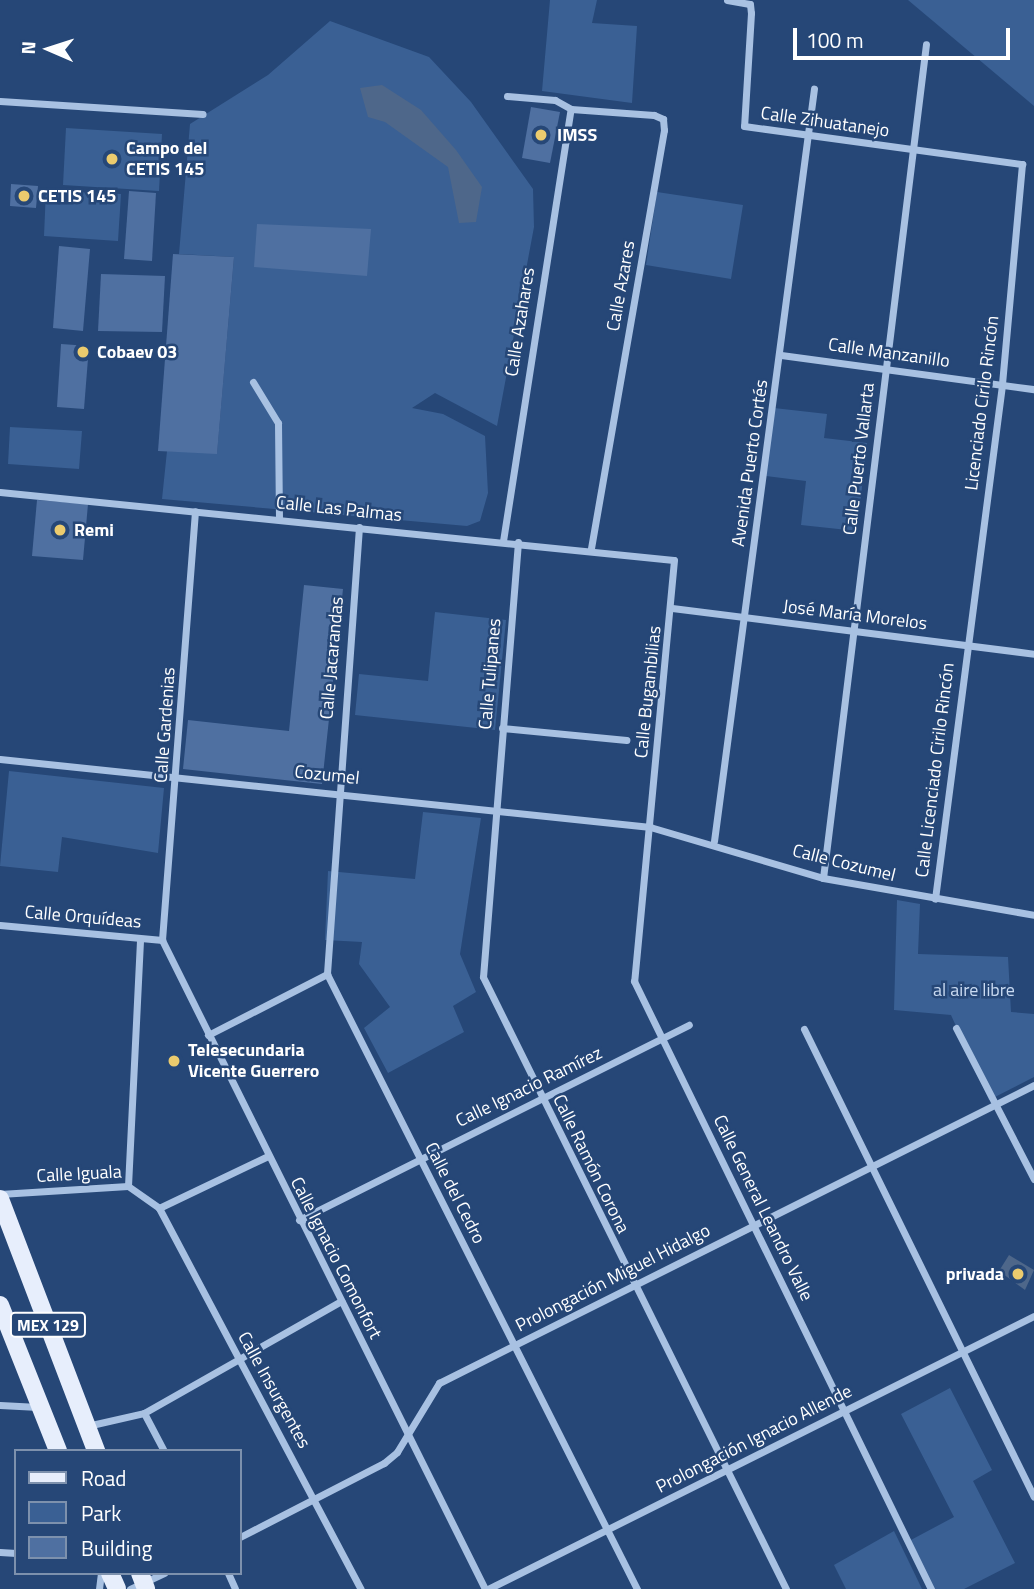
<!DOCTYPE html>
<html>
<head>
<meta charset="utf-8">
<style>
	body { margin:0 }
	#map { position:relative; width:1034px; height:1589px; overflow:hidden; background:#264777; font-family:"Titillium Web",sans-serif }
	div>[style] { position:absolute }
	.green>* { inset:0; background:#3a6094 }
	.water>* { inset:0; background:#4e678a }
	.building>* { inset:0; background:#4f70a1 }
	.street>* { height:7px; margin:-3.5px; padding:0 3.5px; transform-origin:3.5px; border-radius:3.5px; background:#a8c1e2 }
	.primary>* { height:18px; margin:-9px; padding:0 9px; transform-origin:9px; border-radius:9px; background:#e7eefc }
	.dots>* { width:19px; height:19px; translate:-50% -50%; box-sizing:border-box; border:4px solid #264777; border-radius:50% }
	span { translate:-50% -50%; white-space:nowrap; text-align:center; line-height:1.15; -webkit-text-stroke:5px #264777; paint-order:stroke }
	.shield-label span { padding:2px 5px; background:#264777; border:2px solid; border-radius:5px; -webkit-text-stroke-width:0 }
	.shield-label { font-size:16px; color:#fff; font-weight:700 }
	.street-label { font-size:18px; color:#fff }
	.poi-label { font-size:18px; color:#fff; font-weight:700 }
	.left { translate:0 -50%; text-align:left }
	.right { translate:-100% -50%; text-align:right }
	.park-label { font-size:18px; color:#cadbf2 }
	.legend { position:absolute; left:14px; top:1449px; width:228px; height:126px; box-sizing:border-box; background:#264777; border:2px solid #7d91ad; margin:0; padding:9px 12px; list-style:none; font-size:21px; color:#fff }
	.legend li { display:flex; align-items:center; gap:14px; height:35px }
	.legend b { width:35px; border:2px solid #7d91ad }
	.north { position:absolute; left:14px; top:14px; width:70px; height:70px; -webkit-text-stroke:5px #264777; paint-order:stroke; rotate:273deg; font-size:19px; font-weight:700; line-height:28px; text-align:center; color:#fff }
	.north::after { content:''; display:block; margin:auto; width:24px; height:32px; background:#fff; clip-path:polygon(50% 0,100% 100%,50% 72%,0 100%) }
	.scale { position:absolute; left:793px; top:28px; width:217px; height:32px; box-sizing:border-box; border:4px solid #fff; border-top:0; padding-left:9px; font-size:21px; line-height:24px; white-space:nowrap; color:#fff; -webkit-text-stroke:5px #264777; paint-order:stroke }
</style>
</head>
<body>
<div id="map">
	<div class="green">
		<div style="clip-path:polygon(550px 0,597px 0,592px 23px,637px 26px,632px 103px,542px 91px)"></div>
		<div style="clip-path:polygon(908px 0,1034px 0,1034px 106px)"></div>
		<div style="clip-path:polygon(330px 21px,429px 57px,471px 102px,533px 189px,534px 227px,497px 426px,435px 393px,412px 408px,443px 414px,485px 436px,488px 493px,480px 521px,467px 526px,162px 499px,167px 451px,217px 453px,234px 257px,179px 254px,190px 124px,268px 75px)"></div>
		<div style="clip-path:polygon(66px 128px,162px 134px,159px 191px,63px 185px)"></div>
		<div style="clip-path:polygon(46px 190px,121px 194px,118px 241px,44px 236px)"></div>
		<div style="clip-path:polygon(657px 192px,743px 205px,731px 279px,646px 265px)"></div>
		<div style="clip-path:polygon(774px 408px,827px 414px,824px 438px,867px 443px,857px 531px,801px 525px,806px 481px,766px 476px)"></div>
		<div style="clip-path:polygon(10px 427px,82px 431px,79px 469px,8px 464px)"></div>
		<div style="clip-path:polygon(435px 612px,506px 620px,495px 730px,355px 715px,359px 674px,428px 681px)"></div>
		<div style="clip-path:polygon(9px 771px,164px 788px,158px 853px,62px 837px,58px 872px,0 866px)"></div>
		<div style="clip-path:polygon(423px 812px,481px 818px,460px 954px,476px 992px,453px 1006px,464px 1032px,388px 1073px,364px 1028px,390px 1007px,359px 964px,362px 942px,325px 940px,328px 871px,415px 879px)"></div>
		<div style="clip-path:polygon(897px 900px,920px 904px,918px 954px,1008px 957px,1011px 1012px,1034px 1014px,1034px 1077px,989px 1100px,951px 1015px,894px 1010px)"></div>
		<div style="clip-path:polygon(950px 1388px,992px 1470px,973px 1481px,1015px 1563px,964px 1589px,934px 1589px,909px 1541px,954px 1517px,901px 1414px)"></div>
		<div style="clip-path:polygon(894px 1531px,922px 1589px,846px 1589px,834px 1565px)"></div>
	</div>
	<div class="water">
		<div style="clip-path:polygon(382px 85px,421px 110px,456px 150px,482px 187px,476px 222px,459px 223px,448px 167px,385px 122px,368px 117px,360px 88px)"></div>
		<div style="clip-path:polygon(1009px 1255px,1034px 1270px,1025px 1290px,999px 1271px)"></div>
	</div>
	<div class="building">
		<div style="clip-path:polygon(531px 107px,560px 112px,550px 163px,522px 158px)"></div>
		<div style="clip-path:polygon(11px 184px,38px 186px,36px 208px,10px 206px)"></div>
		<div style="clip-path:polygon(129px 191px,156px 193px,152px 261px,124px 259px)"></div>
		<div style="clip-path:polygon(257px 224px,371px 229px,367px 276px,254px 267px)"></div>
		<div style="clip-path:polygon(59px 246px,90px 249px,83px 331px,53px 328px)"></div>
		<div style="clip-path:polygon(173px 254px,234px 257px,217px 454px,158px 451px)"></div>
		<div style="clip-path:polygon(101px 274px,165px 276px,162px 332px,98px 331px)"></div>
		<div style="clip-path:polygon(61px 344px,89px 346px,84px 409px,57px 407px)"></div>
		<div style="clip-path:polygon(37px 500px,88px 504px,83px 560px,32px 556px)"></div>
		<div style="clip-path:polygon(304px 585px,343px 589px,322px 784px,183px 769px,188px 720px,289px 731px)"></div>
	</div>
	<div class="street">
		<div style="left:727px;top:0;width:23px;rotate:10deg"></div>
		<div style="left:750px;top:4px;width:9px;rotate:84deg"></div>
		<div style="left:751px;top:13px;width:113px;rotate:93.5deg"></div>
		<div style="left:744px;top:126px;width:281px;rotate:7.8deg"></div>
		<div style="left:1022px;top:164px;width:222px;rotate:95.2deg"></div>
		<div style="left:1002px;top:385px;width:518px;rotate:97.43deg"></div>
		<div style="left:507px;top:96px;width:48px;rotate:4.8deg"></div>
		<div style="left:555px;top:100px;width:18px;rotate:29deg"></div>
		<div style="left:0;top:101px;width:203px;rotate:3.7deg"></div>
		<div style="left:571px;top:109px;width:83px;rotate:4.1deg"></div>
		<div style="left:654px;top:115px;width:10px;rotate:24deg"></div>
		<div style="left:663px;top:119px;width:11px;rotate:85deg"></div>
		<div style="left:664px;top:130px;width:425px;rotate:99.9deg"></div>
		<div style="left:781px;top:355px;width:255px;rotate:7.7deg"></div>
		<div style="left:253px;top:382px;width:48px;rotate:58.6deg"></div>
		<div style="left:278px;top:423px;width:96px;rotate:89.4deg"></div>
		<div style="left:0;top:492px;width:677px;rotate:5.76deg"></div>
		<div style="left:674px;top:560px;width:423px;rotate:95.4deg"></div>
		<div style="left:634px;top:981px;width:677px;rotate:63.97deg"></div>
		<div style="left:359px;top:527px;width:448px;rotate:94.1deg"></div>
		<div style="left:327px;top:974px;width:689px;rotate:63.25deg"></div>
		<div style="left:503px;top:541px;width:437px;rotate:-81.1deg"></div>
		<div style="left:518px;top:542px;width:436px;rotate:94.6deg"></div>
		<div style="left:483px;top:977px;width:683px;rotate:63.66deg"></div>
		<div style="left:672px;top:608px;width:365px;rotate:7.2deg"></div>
		<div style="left:502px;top:728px;width:125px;rotate:5.5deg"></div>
		<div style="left:0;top:759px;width:654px;rotate:5.97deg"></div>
		<div style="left:650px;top:827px;width:180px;rotate:16.4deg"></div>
		<div style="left:823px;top:878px;width:214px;rotate:9.9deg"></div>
		<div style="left:714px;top:841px;width:759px;rotate:-82.43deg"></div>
		<div style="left:823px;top:878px;width:840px;rotate:-82.96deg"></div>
		<div style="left:0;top:925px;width:163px;rotate:5.3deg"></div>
		<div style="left:162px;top:940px;width:725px;rotate:63.54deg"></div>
		<div style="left:162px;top:940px;width:430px;rotate:-85.6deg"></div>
		<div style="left:956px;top:1028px;width:170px;rotate:62.7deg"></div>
		<div style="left:804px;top:1029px;width:521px;rotate:63.83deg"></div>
		<div style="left:208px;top:1035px;width:134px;rotate:-27.1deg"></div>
		<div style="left:128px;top:1186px;width:247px;rotate:-87.2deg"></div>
		<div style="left:0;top:1194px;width:128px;rotate:-3.6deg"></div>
		<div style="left:128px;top:1186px;width:38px;rotate:35deg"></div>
		<div style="left:159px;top:1208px;width:431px;rotate:62.1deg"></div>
		<div style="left:159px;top:1208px;width:119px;rotate:-25.5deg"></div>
		<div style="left:299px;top:1220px;width:436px;rotate:-26.6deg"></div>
		<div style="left:0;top:1405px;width:38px;rotate:3deg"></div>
		<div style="left:144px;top:1413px;width:43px;rotate:62.2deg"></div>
		<div style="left:87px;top:1426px;width:58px;rotate:-12.8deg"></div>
		<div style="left:144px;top:1413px;width:227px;rotate:-29.6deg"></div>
		<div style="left:240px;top:1537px;width:162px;rotate:-27.2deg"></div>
		<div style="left:384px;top:1463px;width:17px;rotate:-40deg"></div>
		<div style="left:397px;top:1452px;width:81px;rotate:-58.7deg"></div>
		<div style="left:439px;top:1383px;width:665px;rotate:-26.6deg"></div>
		<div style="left:0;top:1552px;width:16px;rotate:4deg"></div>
		<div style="left:228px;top:1573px;width:17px;rotate:66deg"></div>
		<div style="left:99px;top:1589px;width:16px;rotate:-83deg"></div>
		<div style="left:130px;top:1589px;width:38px;rotate:-25deg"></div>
		<div style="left:488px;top:1589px;width:610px;rotate:-26.57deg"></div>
	</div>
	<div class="primary">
		<div style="left:0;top:1199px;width:270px;rotate:69.1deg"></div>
		<div style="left:0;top:1305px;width:157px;rotate:68.3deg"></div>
		<div style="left:110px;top:1573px;width:17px;rotate:66deg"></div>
		<div style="left:140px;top:1573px;width:17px;rotate:69deg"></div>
	</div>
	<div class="dots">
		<div style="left:541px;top:135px;background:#ebcb6e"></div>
		<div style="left:112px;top:159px;background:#ebcb6e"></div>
		<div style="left:24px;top:196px;background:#ebcb6e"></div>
		<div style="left:83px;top:352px;background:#ebcb6e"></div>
		<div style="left:60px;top:530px;background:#ebcb6e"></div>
		<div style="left:174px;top:1061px;background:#ebcb6e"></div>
		<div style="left:1018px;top:1274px;background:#ebcb6e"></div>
	</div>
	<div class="shield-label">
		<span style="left:48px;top:1325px">MEX 129</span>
	</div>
	<div class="street-label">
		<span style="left:825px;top:122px;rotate:8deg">Calle Zihuatanejo</span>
		<span style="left:621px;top:286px;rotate:-80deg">Calle Azares</span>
		<span style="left:520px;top:322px;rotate:-81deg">Calle Azahares</span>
		<span style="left:889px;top:353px;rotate:8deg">Calle Manzanillo</span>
		<span style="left:982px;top:403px;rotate:-83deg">Licenciado Cirilo Rincón</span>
		<span style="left:859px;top:459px;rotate:-83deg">Calle Puerto Vallarta</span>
		<span style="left:750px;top:463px;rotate:-82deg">Avenida Puerto Cortés</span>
		<span style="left:339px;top:509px;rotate:6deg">Calle Las Palmas</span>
		<span style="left:855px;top:615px;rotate:7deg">José María Morelos</span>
		<span style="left:332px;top:658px;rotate:-85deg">Calle Jacarandas</span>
		<span style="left:490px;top:674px;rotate:-85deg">Calle Tulipanes</span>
		<span style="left:648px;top:692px;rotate:-84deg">Calle Bugambilias</span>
		<span style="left:165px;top:725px;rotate:-86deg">Calle Gardenias</span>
		<span style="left:935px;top:770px;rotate:-83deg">Calle Licenciado Cirilo Rincón</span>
		<span style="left:327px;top:775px;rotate:6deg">Cozumel</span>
		<span style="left:844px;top:863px;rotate:14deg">Calle Cozumel</span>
		<span style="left:83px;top:917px;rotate:5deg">Calle Orquídeas</span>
		<span style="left:529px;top:1087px;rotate:-26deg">Calle Ignacio Ramírez</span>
		<span style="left:591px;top:1164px;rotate:64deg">Calle Ramón Corona</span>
		<span style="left:79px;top:1174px;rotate:-3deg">Calle Iguala</span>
		<span style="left:455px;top:1193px;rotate:63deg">Calle del Cedro</span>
		<span style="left:763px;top:1208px;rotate:64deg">Calle General Leandro Valle</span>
		<span style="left:336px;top:1258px;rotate:63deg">Calle Ignacio Comonfort</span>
		<span style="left:613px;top:1278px;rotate:-27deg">Prolongación Miguel Hidalgo</span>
		<span style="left:274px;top:1390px;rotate:61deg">Calle Insurgentes</span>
		<span style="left:754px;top:1439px;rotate:-27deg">Prolongación Ignacio Allende</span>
	</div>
	<div class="poi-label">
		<span class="left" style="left:557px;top:135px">IMSS</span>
		<span class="left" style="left:126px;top:159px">Campo del<br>CETIS 145</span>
		<span class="left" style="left:38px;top:196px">CETIS 145</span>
		<span class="left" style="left:97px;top:352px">Cobaev 03</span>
		<span class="left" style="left:74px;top:530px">Remi</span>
		<span class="left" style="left:188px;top:1061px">Telesecundaria<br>Vicente Guerrero</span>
		<span class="right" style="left:1004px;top:1274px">privada</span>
	</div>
	<div class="park-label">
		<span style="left:974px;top:990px">al aire libre</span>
	</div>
	<ul class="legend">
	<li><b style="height:9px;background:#e7eefc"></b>Road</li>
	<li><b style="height:19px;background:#3a6094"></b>Park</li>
	<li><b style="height:19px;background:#4f70a1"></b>Building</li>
	</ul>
	<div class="north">N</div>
	<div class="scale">100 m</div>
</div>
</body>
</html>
